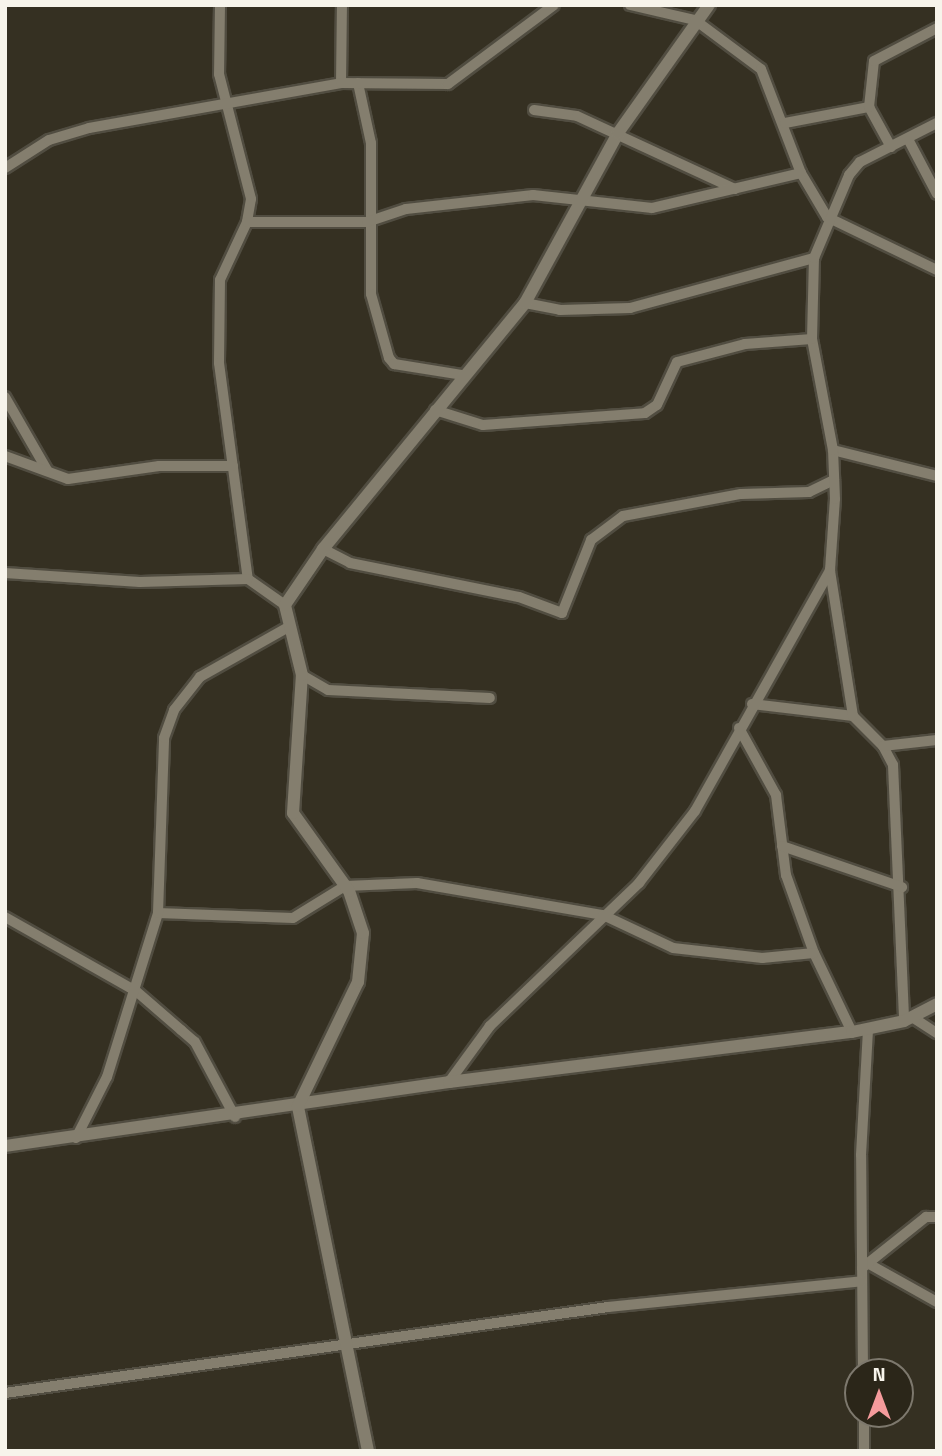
<!DOCTYPE html>
<html>
<head>
<meta charset="utf-8">
<style>
	body { margin:0 }
	#map { position:relative; width:942px; height:1456px; overflow:hidden; background:#353022; font-family:"Titillium Web",sans-serif }
	div>[style] { position:absolute }
	.roads { filter:drop-shadow(2px 0 #514d41) drop-shadow(-2px 0 #514d41) drop-shadow(0 2px #514d41) drop-shadow(0 -2px #514d41) }
	.minor>* { height:10px; margin:-5px; padding:0 5px; transform-origin:5px; border-radius:5px; background:#847e6e }
	.tertiary>* { height:12px; margin:-6px; padding:0 6px; transform-origin:6px; border-radius:6px; background:#847e6e }
	span { translate:-50% -50%; white-space:nowrap; text-align:center; line-height:1.15; -webkit-text-stroke:5px #2b2619; paint-order:stroke }
	.frame { position:absolute; inset:0; border:7px solid #f7f4eb; pointer-events:none }
	.north { position:absolute; left:844px; top:1358px; width:70px; height:70px; box-sizing:border-box; background:#2b2619; border:2px solid #7d786d; border-radius:50%; rotate:0deg; font-size:19px; font-weight:700; line-height:28px; text-align:center; color:#f7f4eb }
	.north::after { content:''; display:block; margin:auto; width:24px; height:32px; background:#f59b9c; clip-path:polygon(50% 0,100% 100%,50% 72%,0 100%) }
</style>
</head>
<body>
<div id="map">
	<div class="roads">
		<div class="minor">
			<div style="left:220px;top:5px;width:69px;rotate:90.8deg"></div>
			<div style="left:219px;top:74px;width:129px;rotate:75.6deg"></div>
			<div style="left:251px;top:199px;width:23px;rotate:100deg"></div>
			<div style="left:247px;top:222px;width:64px;rotate:115deg"></div>
			<div style="left:220px;top:280px;width:83px;rotate:90.7deg"></div>
			<div style="left:219px;top:363px;width:218px;rotate:82.4deg"></div>
			<div style="left:248px;top:579px;width:45px;rotate:35.1deg"></div>
			<div style="left:630px;top:5px;width:67px;rotate:13deg"></div>
			<div style="left:695px;top:20px;width:82px;rotate:36.6deg"></div>
			<div style="left:761px;top:69px;width:111px;rotate:69deg"></div>
			<div style="left:801px;top:173px;width:51px;rotate:59.4deg"></div>
			<div style="left:827px;top:217px;width:122px;rotate:25.7deg"></div>
			<div style="left:341px;top:83px;width:78px;rotate:-89.3deg"></div>
			<div style="left:358px;top:83px;width:61px;rotate:77.8deg"></div>
			<div style="left:371px;top:143px;width:151px;rotate:90deg"></div>
			<div style="left:371px;top:294px;width:66px;rotate:74.3deg"></div>
			<div style="left:389px;top:358px;width:8px;rotate:50deg"></div>
			<div style="left:394px;top:364px;width:70px;rotate:9.1deg"></div>
			<div style="left:534px;top:110px;width:43px;rotate:7.9deg"></div>
			<div style="left:577px;top:116px;width:174px;rotate:24.8deg"></div>
			<div style="left:785px;top:123px;width:86px;rotate:-10.8deg"></div>
			<div style="left:908px;top:139px;width:62px;rotate:62.2deg"></div>
			<div style="left:891px;top:147px;width:46px;rotate:-118.8deg"></div>
			<div style="left:869px;top:107px;width:46px;rotate:-83.8deg"></div>
			<div style="left:874px;top:61px;width:71px;rotate:-27.6deg"></div>
			<div style="left:5px;top:168px;width:52px;rotate:-32.5deg"></div>
			<div style="left:49px;top:140px;width:42px;rotate:-16.7deg"></div>
			<div style="left:89px;top:128px;width:256px;rotate:-10.1deg"></div>
			<div style="left:341px;top:83px;width:107px;rotate:0.5deg"></div>
			<div style="left:448px;top:84px;width:132px;rotate:-36.7deg"></div>
			<div style="left:247px;top:222px;width:120px"></div>
			<div style="left:367px;top:222px;width:41px;rotate:-18.4deg"></div>
			<div style="left:406px;top:209px;width:128px;rotate:-6.3deg"></div>
			<div style="left:533px;top:195px;width:120px;rotate:6.2deg"></div>
			<div style="left:652px;top:208px;width:153px;rotate:-13.2deg"></div>
			<div style="left:525px;top:303px;width:36px;rotate:11deg"></div>
			<div style="left:560px;top:310px;width:70px;rotate:-1.6deg"></div>
			<div style="left:630px;top:308px;width:191px;rotate:-15.2deg"></div>
			<div style="left:5px;top:397px;width:84px;rotate:60.1deg"></div>
			<div style="left:435px;top:410px;width:50px;rotate:17.4deg"></div>
			<div style="left:483px;top:425px;width:162px;rotate:-4.2deg"></div>
			<div style="left:645px;top:413px;width:14px;rotate:-34deg"></div>
			<div style="left:657px;top:405px;width:47px;rotate:-65.1deg"></div>
			<div style="left:677px;top:362px;width:70px;rotate:-14.8deg"></div>
			<div style="left:745px;top:344px;width:67px;rotate:-4.3deg"></div>
			<div style="left:833px;top:450px;width:107px;rotate:14deg"></div>
			<div style="left:5px;top:456px;width:67px;rotate:20.1deg"></div>
			<div style="left:68px;top:479px;width:92px;rotate:-8.1deg"></div>
			<div style="left:159px;top:466px;width:74px"></div>
			<div style="left:323px;top:549px;width:30px;rotate:27deg"></div>
			<div style="left:350px;top:563px;width:172px;rotate:11.4deg"></div>
			<div style="left:519px;top:597px;width:46px;rotate:20.4deg"></div>
			<div style="left:562px;top:613px;width:79px;rotate:-68.3deg"></div>
			<div style="left:591px;top:540px;width:40px;rotate:-37deg"></div>
			<div style="left:623px;top:516px;width:120px;rotate:-10.6deg"></div>
			<div style="left:741px;top:494px;width:68px;rotate:-1.7deg"></div>
			<div style="left:809px;top:492px;width:28px;rotate:-26deg"></div>
			<div style="left:5px;top:573px;width:135px;rotate:3.8deg"></div>
			<div style="left:140px;top:582px;width:108px;rotate:-1.6deg"></div>
			<div style="left:302px;top:675px;width:30px;rotate:30deg"></div>
			<div style="left:328px;top:690px;width:162px;rotate:2.8deg"></div>
			<div style="left:752px;top:704px;width:102px;rotate:6.8deg"></div>
			<div style="left:853px;top:716px;width:42px;rotate:45deg"></div>
			<div style="left:883px;top:746px;width:21px;rotate:62deg"></div>
			<div style="left:893px;top:765px;width:256px;rotate:87.5deg"></div>
			<div style="left:853px;top:716px;width:148px;rotate:-99deg"></div>
			<div style="left:830px;top:570px;width:71px;rotate:-86deg"></div>
			<div style="left:835px;top:499px;width:49px;rotate:-92.3deg"></div>
			<div style="left:833px;top:450px;width:113px;rotate:-100.7deg"></div>
			<div style="left:812px;top:339px;width:81px;rotate:-88.6deg"></div>
			<div style="left:814px;top:258px;width:90px;rotate:-67.1deg"></div>
			<div style="left:849px;top:175px;width:17px;rotate:-50deg"></div>
			<div style="left:860px;top:162px;width:86px;rotate:-26.9deg"></div>
			<div style="left:739px;top:728px;width:77px;rotate:61.1deg"></div>
			<div style="left:776px;top:795px;width:81px;rotate:82.9deg"></div>
			<div style="left:786px;top:875px;width:83px;rotate:70.3deg"></div>
			<div style="left:814px;top:953px;width:88px;rotate:64.3deg"></div>
			<div style="left:883px;top:746px;width:54px;rotate:-6.3deg"></div>
			<div style="left:782px;top:846px;width:127px;rotate:18.9deg"></div>
			<div style="left:158px;top:913px;width:135px;rotate:2.1deg"></div>
			<div style="left:293px;top:918px;width:61px;rotate:-31.6deg"></div>
			<div style="left:345px;top:886px;width:72px;rotate:-2.4deg"></div>
			<div style="left:417px;top:883px;width:189px;rotate:9.8deg"></div>
			<div style="left:603px;top:915px;width:77px;rotate:25.2deg"></div>
			<div style="left:673px;top:948px;width:90px;rotate:6.4deg"></div>
			<div style="left:762px;top:958px;width:52px;rotate:-5.5deg"></div>
			<div style="left:5px;top:917px;width:150px;rotate:29.5deg"></div>
			<div style="left:136px;top:991px;width:60px;rotate:40.9deg"></div>
			<div style="left:181px;top:1030px;width:18px;rotate:41deg"></div>
			<div style="left:195px;top:1042px;width:85px;rotate:61.9deg"></div>
			<div style="left:912px;top:1017px;width:30px;rotate:33deg"></div>
			<div style="left:449px;top:1082px;width:69px;rotate:-53.8deg"></div>
			<div style="left:490px;top:1026px;width:207px;rotate:-43.8deg"></div>
			<div style="left:639px;top:883px;width:91px;rotate:-52.1deg"></div>
			<div style="left:695px;top:811px;width:276px;rotate:-60.7deg"></div>
			<div style="left:76px;top:1138px;width:68px;rotate:-63.1deg"></div>
			<div style="left:107px;top:1077px;width:172px;rotate:-72.7deg"></div>
			<div style="left:158px;top:913px;width:175px;rotate:-88deg"></div>
			<div style="left:164px;top:738px;width:30px;rotate:-70deg"></div>
			<div style="left:174px;top:710px;width:42px;rotate:-51.8deg"></div>
			<div style="left:200px;top:677px;width:103px;rotate:-29.5deg"></div>
			<div style="left:869px;top:1264px;width:78px;rotate:29.2deg"></div>
			<div style="left:862px;top:1268px;width:82px;rotate:-38.6deg"></div>
			<div style="left:926px;top:1217px;width:11px"></div>
			<div style="left:863px;top:1372px;width:217px;rotate:-90.5deg"></div>
			<div style="left:861px;top:1155px;width:126px;rotate:-86.8deg"></div>
			<div style="left:5px;top:1393px;width:609px;rotate:-8.12deg"></div>
			<div style="left:608px;top:1307px;width:255px;rotate:-5.8deg"></div>
			<div style="left:864px;top:1414px;width:37px;rotate:90deg"></div>
		</div>
		<div class="tertiary">
			<div style="left:5px;top:1146px;width:449px;rotate:-8.2deg"></div>
			<div style="left:449px;top:1082px;width:406px;rotate:-7.1deg"></div>
			<div style="left:852px;top:1032px;width:53px;rotate:-11.9deg"></div>
			<div style="left:904px;top:1021px;width:37px;rotate:-27deg"></div>
			<div style="left:368px;top:1451px;width:352px;rotate:-101.5deg"></div>
			<div style="left:298px;top:1106px;width:138px;rotate:-64.2deg"></div>
			<div style="left:358px;top:982px;width:49px;rotate:-84.2deg"></div>
			<div style="left:363px;top:933px;width:44px;rotate:-108.4deg"></div>
			<div style="left:349px;top:891px;width:96px;rotate:-125.7deg"></div>
			<div style="left:293px;top:813px;width:138px;rotate:-86.3deg"></div>
			<div style="left:302px;top:675px;width:72px;rotate:-103.7deg"></div>
			<div style="left:285px;top:605px;width:68px;rotate:-55.8deg"></div>
			<div style="left:323px;top:549px;width:318px;rotate:-50.6deg"></div>
			<div style="left:525px;top:303px;width:194px;rotate:-61.3deg"></div>
			<div style="left:618px;top:133px;width:157px;rotate:-54.6deg"></div>
		</div>
	</div>
	<div class="frame"></div>
	<div class="north">N</div>
</div>
</body>
</html>
